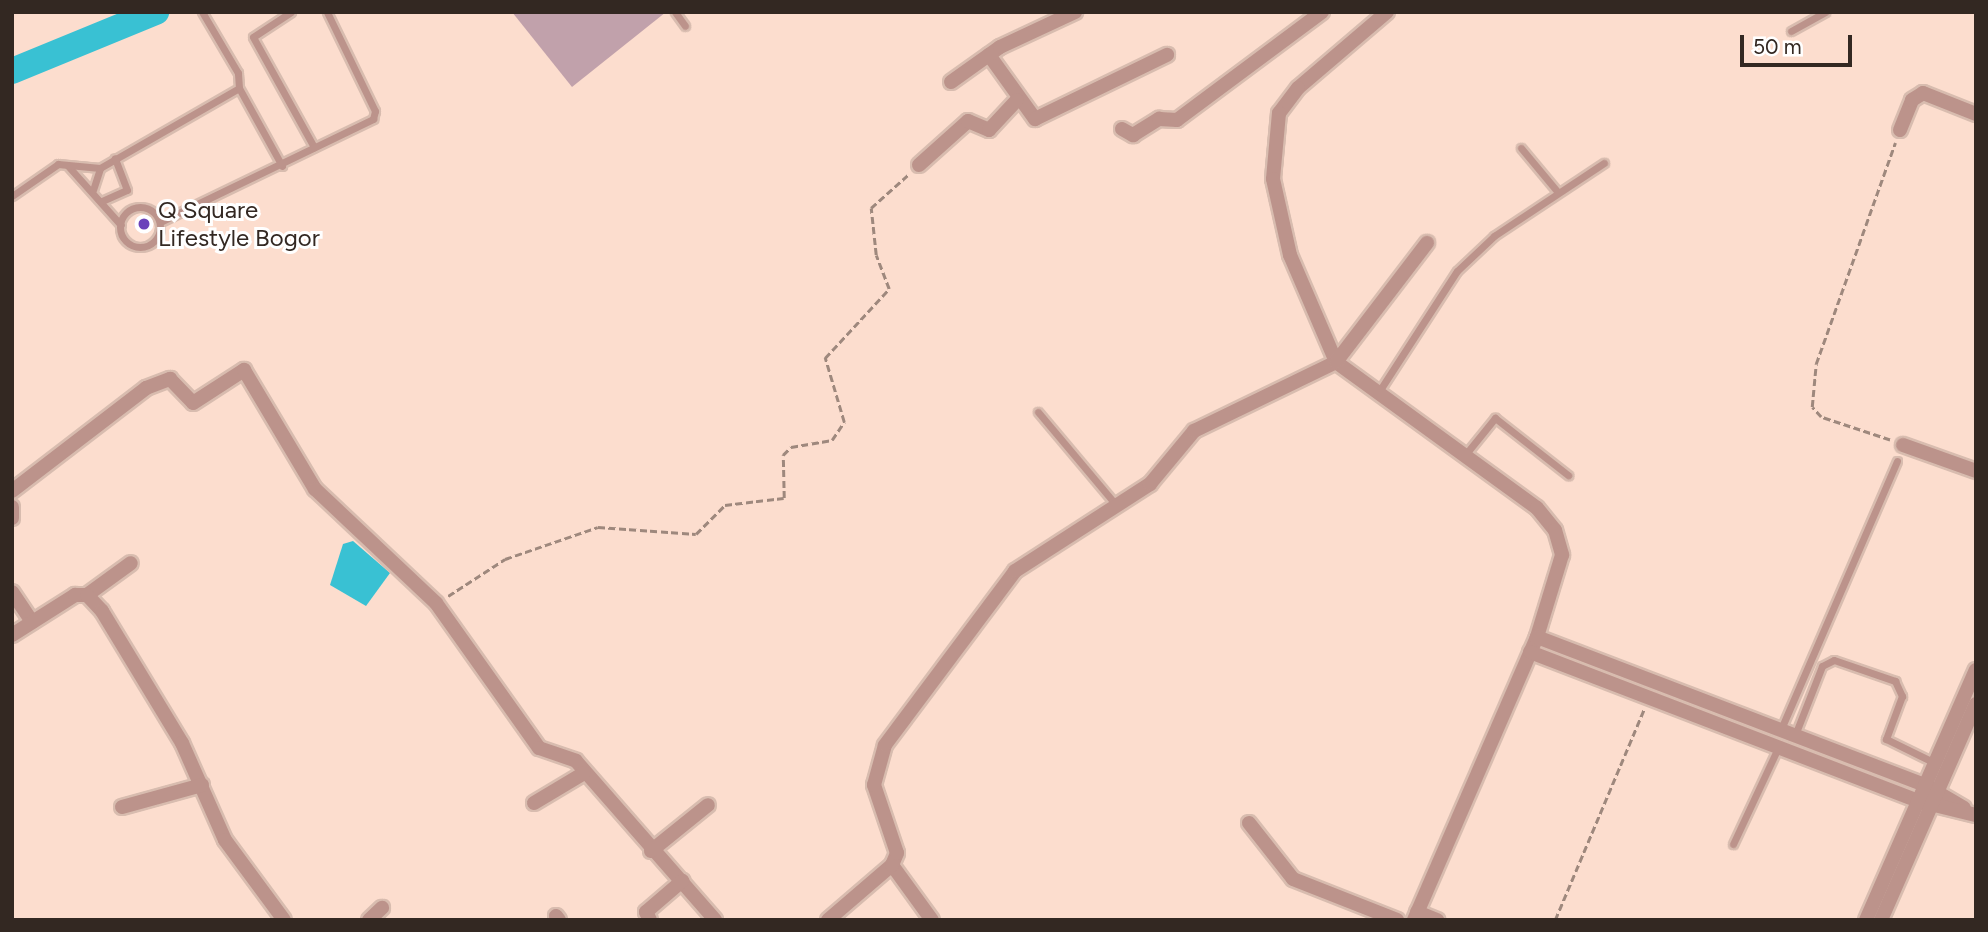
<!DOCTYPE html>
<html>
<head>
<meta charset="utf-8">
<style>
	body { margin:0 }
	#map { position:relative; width:1988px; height:932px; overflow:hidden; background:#fcddce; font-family:Figtree,sans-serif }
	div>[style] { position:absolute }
	.water>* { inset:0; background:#39c1d3 }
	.river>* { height:26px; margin:-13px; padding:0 13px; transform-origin:13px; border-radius:13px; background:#39c1d3 }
	.building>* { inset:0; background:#c1a1ab }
	.path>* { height:2.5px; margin-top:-1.25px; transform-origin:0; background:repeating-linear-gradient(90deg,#9e887d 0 7px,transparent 0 10.5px) }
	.roads { filter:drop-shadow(2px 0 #d8bcaf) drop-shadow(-2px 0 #d8bcaf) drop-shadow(0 2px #d8bcaf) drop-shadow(0 -2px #d8bcaf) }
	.service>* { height:7px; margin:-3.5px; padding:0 3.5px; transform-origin:3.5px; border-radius:3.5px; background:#bc938b }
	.service>.ring { margin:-3.5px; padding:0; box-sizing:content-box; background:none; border:7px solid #bc938b; border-radius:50% }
	.minor>* { height:14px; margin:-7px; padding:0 7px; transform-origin:7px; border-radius:7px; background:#bc938b }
	.dots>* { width:19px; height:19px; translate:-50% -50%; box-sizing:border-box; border:4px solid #fff; border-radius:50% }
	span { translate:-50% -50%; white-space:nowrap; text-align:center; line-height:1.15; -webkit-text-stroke:6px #fff; paint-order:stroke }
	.poi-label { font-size:24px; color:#332822 }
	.left { translate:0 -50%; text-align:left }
	.frame { position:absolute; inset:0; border:14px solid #332822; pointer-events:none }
	.scale { position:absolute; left:1740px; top:35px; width:112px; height:32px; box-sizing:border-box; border:4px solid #332822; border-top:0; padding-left:9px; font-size:21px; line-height:24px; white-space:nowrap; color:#332822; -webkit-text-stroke:5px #fff; paint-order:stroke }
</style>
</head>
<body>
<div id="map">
	<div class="water">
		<div style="clip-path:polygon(353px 541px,390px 573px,366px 606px,330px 585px,343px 544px)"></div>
	</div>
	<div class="river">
		<div style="left:12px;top:71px;width:156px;rotate:-22.3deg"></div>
	</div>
	<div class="building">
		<div style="clip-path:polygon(512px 12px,666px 12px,572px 87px)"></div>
	</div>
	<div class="path">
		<div style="left:1890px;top:440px;width:73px;rotate:-161.6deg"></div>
		<div style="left:1821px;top:417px;width:13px;rotate:-132deg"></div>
		<div style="left:1812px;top:407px;width:43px;rotate:-84.7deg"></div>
		<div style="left:1816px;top:364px;width:235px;rotate:-70.3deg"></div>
		<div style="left:448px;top:596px;width:68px;rotate:-33deg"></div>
		<div style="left:505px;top:559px;width:98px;rotate:-19deg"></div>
		<div style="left:598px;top:527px;width:98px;rotate:4.1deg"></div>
		<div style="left:696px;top:534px;width:41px;rotate:-45deg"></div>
		<div style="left:725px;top:505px;width:59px;rotate:-6.8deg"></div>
		<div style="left:784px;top:498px;width:43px;rotate:-91.3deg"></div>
		<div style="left:783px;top:455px;width:11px;rotate:-45deg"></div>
		<div style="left:791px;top:447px;width:42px;rotate:-9.7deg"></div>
		<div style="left:832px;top:440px;width:22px;rotate:-56deg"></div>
		<div style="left:844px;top:422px;width:67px;rotate:-106.5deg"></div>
		<div style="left:825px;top:358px;width:94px;rotate:-47.2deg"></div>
		<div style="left:889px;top:289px;width:36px;rotate:-111deg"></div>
		<div style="left:876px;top:255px;width:47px;rotate:-96.1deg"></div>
		<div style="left:871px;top:208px;width:51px;rotate:-41.8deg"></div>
		<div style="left:1555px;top:920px;width:229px;rotate:-67.1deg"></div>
	</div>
	<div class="roads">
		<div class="service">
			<div style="left:291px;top:12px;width:45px;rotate:146.7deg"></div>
			<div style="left:253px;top:37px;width:126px;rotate:61deg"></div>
			<div style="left:675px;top:12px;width:17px;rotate:54deg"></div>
			<div style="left:1791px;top:31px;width:39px;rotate:-29deg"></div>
			<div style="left:239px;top:88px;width:89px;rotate:61.1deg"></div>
			<div style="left:1521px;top:148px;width:56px;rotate:50.1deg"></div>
			<div style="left:68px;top:166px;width:79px;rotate:48.1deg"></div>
			<div style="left:93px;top:190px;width:23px;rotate:-72deg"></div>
			<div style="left:12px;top:196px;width:56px;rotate:-34.8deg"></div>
			<div style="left:58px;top:164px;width:42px;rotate:5.4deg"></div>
			<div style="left:100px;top:168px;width:160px;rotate:-29.9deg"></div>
			<div style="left:239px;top:88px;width:15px;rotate:-94deg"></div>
			<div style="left:238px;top:73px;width:71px;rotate:-120.5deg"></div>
			<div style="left:102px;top:201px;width:27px;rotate:-24deg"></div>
			<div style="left:127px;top:190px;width:34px;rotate:-111deg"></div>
			<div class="ring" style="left:120px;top:207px;width:33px;height:33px"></div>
			<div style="left:160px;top:222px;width:237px;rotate:-25.8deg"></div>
			<div style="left:373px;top:119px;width:8px;rotate:-76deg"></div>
			<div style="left:375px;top:111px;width:110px;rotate:-115.9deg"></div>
			<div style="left:1378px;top:393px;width:145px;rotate:-57.1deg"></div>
			<div style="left:1457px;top:271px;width:51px;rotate:-43.4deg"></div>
			<div style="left:1494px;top:236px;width:132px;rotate:-33.6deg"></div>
			<div style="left:1038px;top:412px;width:121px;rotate:50deg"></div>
			<div style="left:1465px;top:455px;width:48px;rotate:-51deg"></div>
			<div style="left:1495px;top:418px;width:93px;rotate:38deg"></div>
			<div style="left:1781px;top:729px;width:292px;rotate:-66.6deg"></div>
			<div style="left:1795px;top:735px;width:74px;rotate:-68.6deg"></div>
			<div style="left:1822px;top:666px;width:13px;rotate:-27deg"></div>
			<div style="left:1834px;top:660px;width:65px;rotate:19deg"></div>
			<div style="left:1895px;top:681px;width:17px;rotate:65deg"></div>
			<div style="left:1902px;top:696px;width:46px;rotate:110.4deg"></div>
			<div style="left:1886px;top:739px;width:55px;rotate:26.1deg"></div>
			<div style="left:1733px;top:844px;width:106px;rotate:-64.9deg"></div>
		</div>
		<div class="minor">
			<div style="left:1387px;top:12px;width:117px;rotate:139.5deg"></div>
			<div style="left:1298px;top:88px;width:31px;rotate:127deg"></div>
			<div style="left:1279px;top:113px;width:66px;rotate:95.2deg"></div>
			<div style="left:1273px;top:179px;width:78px;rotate:77.4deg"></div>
			<div style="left:1290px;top:255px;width:116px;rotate:66.7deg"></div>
			<div style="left:1336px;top:362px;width:248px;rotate:36deg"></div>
			<div style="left:1537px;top:508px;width:28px;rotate:51deg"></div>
			<div style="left:1555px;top:530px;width:26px;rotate:74deg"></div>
			<div style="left:1562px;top:555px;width:86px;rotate:107deg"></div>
			<div style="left:1537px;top:637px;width:309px;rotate:113.5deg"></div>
			<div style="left:989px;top:55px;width:79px;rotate:54.3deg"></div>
			<div style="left:1035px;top:119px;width:147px;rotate:-25.9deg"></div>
			<div style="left:951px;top:82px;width:60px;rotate:-35.5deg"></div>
			<div style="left:1000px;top:47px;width:83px;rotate:-25deg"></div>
			<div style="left:1122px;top:129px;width:13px;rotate:29deg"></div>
			<div style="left:1133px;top:135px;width:31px;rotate:-32deg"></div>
			<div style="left:1159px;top:119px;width:18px;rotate:3deg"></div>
			<div style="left:1177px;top:120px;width:181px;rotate:-36.7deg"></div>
			<div style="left:1900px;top:130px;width:32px;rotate:-68deg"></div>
			<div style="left:1912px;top:100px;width:13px;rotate:-32deg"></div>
			<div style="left:1923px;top:93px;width:57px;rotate:21.6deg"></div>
			<div style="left:919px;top:165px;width:66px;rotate:-41.9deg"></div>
			<div style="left:968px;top:121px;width:23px;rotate:23deg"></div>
			<div style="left:989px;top:130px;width:41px;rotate:-47deg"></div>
			<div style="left:1903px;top:445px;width:77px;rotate:19.6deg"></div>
			<div style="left:12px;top:491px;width:169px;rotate:-37.5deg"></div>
			<div style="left:146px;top:388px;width:26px;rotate:-21deg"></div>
			<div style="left:170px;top:379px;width:33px;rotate:46deg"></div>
			<div style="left:193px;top:403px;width:61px;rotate:-32.9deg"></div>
			<div style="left:244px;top:370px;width:139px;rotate:59.2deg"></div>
			<div style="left:315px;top:489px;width:166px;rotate:43.3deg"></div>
			<div style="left:436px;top:603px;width:178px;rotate:54.6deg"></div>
			<div style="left:539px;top:748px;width:39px;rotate:19deg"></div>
			<div style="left:576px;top:761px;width:211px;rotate:48.8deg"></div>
			<div style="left:12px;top:507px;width:11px;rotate:90deg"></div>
			<div style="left:12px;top:592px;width:36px;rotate:56deg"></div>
			<div style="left:87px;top:595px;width:54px;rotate:-36deg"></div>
			<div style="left:12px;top:635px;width:75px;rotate:-32.4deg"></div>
			<div style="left:75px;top:595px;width:12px"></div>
			<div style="left:87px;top:595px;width:22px;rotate:47deg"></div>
			<div style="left:102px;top:611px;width:154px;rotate:58.8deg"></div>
			<div style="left:182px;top:743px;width:106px;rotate:66.1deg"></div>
			<div style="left:225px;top:840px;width:99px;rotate:53.6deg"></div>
			<div style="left:1537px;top:637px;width:415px;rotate:20.9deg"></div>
			<div style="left:1925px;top:785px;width:45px;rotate:30.5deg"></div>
			<div style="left:1530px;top:652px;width:416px;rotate:21deg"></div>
			<div style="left:1918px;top:801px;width:60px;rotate:13.6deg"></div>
			<div style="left:534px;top:803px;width:58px;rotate:-31deg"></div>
			<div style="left:122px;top:807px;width:83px;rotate:-15.4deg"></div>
			<div style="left:1249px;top:823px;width:71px;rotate:51.8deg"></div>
			<div style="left:1293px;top:879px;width:112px;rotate:21.5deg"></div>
			<div style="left:651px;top:851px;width:73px;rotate:-38.9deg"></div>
			<div style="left:892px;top:865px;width:68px;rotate:54deg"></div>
			<div style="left:1417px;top:912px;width:22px;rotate:22deg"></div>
			<div style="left:556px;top:916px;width:5px;rotate:53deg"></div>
			<div style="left:369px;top:920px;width:18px;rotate:-43deg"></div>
			<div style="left:650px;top:920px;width:9px;rotate:-117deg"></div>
			<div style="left:646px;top:912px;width:48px;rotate:-40.7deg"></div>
			<div style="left:828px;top:920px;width:84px;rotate:-40.7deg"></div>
			<div style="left:892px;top:865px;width:13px;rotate:-67deg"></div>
			<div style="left:897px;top:853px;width:72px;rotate:-108.7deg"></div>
			<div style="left:874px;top:785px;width:41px;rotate:-74.6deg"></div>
			<div style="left:885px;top:745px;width:217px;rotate:-53.2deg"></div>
			<div style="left:1015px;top:571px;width:161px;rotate:-32.8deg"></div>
			<div style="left:1150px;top:484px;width:69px;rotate:-50.3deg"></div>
			<div style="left:1194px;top:431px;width:158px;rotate:-25.9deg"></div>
			<div style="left:1336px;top:362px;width:150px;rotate:-52.6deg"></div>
			<div style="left:1866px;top:920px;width:273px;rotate:-66.3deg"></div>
			<div style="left:1881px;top:920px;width:236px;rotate:-66.3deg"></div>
		</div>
	</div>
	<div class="dots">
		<div style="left:144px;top:224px;background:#6b42ba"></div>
	</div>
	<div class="poi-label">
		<span class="left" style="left:158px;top:224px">Q Square<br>Lifestyle Bogor</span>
	</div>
	<div class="frame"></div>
	<div class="scale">50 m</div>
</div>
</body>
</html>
